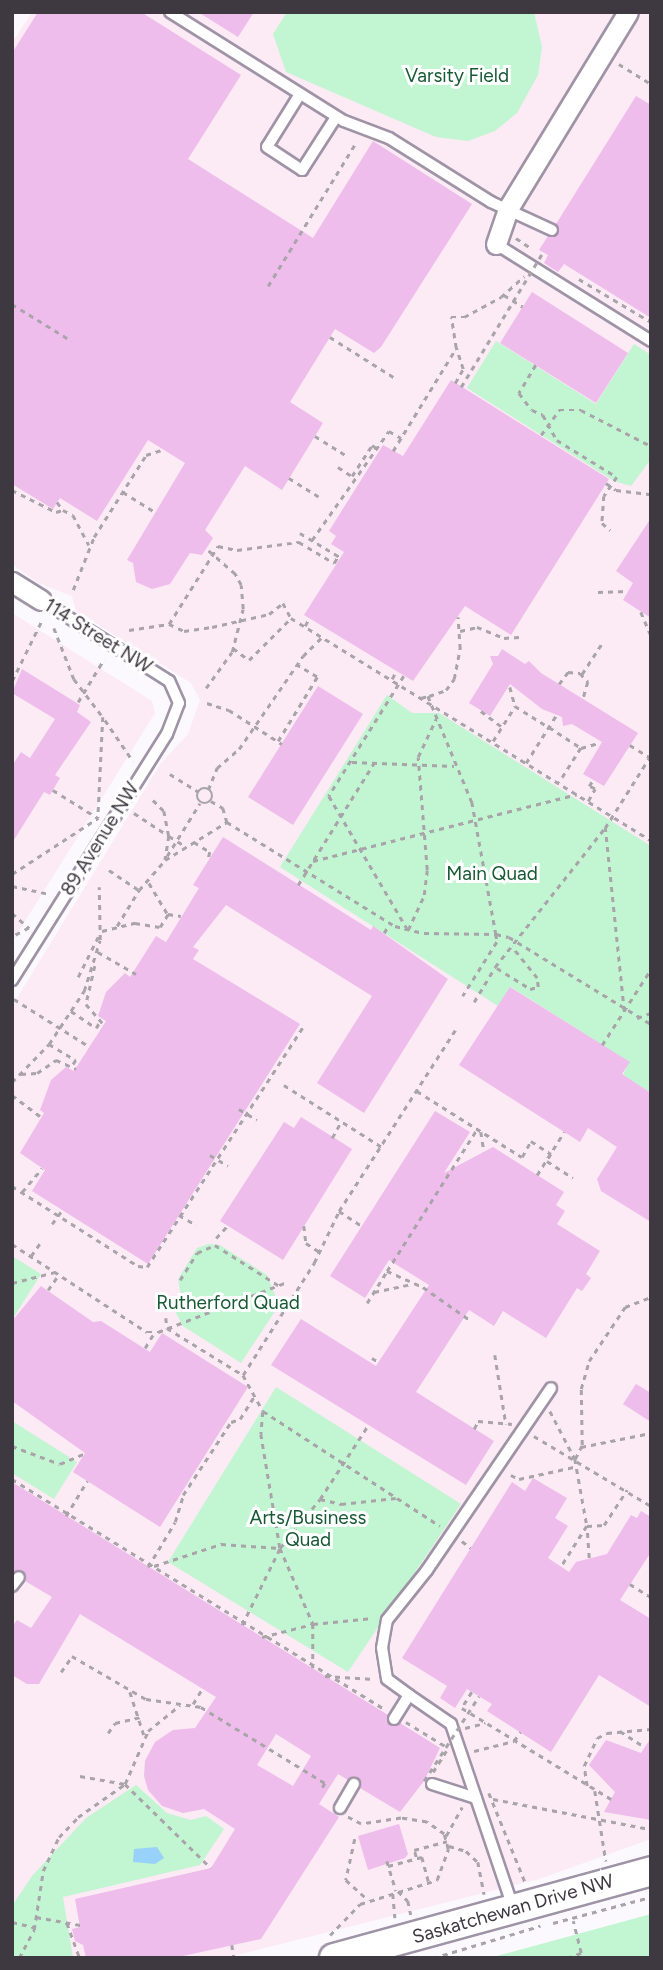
<!DOCTYPE html>
<html>
<head>
<meta charset="utf-8">
<style>
	body { margin:0 }
	#map { position:relative; width:663px; height:1970px; overflow:hidden; background:#fbf9fd; font-family:Figtree,sans-serif }
	div>[style] { position:absolute }
	.education>* { inset:0; background:#fceaf4 }
	.green>* { inset:0; background:#c2f5d1 }
	.water>* { inset:0; background:#98d2fa }
	.building>* { inset:0; background:#efbdeb }
	.path>* { height:2.5px; margin-top:-1.25px; transform-origin:0; background:repeating-linear-gradient(90deg,#a8a4aa 0 5px,transparent 0 10px) }
	.path>.ring { margin:-1.25px; padding:0; box-sizing:content-box; background:none; border:2.5px solid #a8a4aa; border-radius:50% }
	.roads { filter:drop-shadow(2px 0 #9f93a6) drop-shadow(-2px 0 #9f93a6) drop-shadow(0 2px #9f93a6) drop-shadow(0 -2px #9f93a6) }
	.lane>* { height:10px; margin:-5px; padding:0 5px; transform-origin:5px; border-radius:5px; background:#fff }
	.street>* { height:19px; margin:-9.5px; padding:0 9.5px; transform-origin:9.5px; border-radius:9.5px; background:#fff }
	.secondary>* { height:28px; margin:-14px; padding:0 14px; transform-origin:14px; border-radius:14px; background:#fff }
	.path-bridge>* { height:2.5px; margin-top:-1.25px; transform-origin:0; background:repeating-linear-gradient(90deg,#a8a4aa 0 5px,transparent 0 10px) }
	span { translate:-50% -50%; white-space:nowrap; text-align:center; line-height:1.15; -webkit-text-stroke:6px #fff; paint-order:stroke }
	.park-label { font-size:19px; color:#175934 }
	.street-label { font-size:19px; color:#3e3941 }
	.frame { position:absolute; inset:0; border:14px solid #3e3941; pointer-events:none }
</style>
</head>
<body>
<div id="map">
	<div class="education">
		<div style="clip-path:polygon(32px 12px,651px 12px,651px 1839px,539px 1879px,225px 1958px,12px 1958px,12px 1006px,161px 763px,188px 734px,200px 700px,191px 683px,76px 611px,72px 596px,38px 583px,12px 564px,12px 43px)"></div>
		<div style="clip-path:polygon(12px 613px,152px 701px,155px 713px,12px 942px)"></div>
	</div>
	<div class="green">
		<div style="clip-path:polygon(287px 12px,534px 12px,542px 47px,538px 75px,517px 113px,495px 131px,468px 141px,436px 137px,286px 72px,273px 34px)"></div>
		<div style="clip-path:polygon(496px 341px,596px 404px,634px 344px,651px 355px,651px 459px,631px 486px,614px 481px,467px 388px)"></div>
		<div style="clip-path:polygon(387px 695px,412px 713px,439px 713px,651px 846px,651px 1093px,623px 1075px,629px 1062px,511px 987px,498px 1006px,280px 867px)"></div>
		<div style="clip-path:polygon(209px 1244px,220px 1245px,267px 1275px,279px 1305px,241px 1363px,183px 1326px,175px 1311px,181px 1296px,178px 1279px,197px 1248px)"></div>
		<div style="clip-path:polygon(12px 1256px,41px 1274px,12px 1320px)"></div>
		<div style="clip-path:polygon(276px 1387px,461px 1504px,348px 1672px,168px 1562px)"></div>
		<div style="clip-path:polygon(12px 1421px,77px 1462px,54px 1499px,12px 1473px)"></div>
		<div style="clip-path:polygon(136px 1785px,167px 1813px,191px 1820px,206px 1816px,224px 1829px,200px 1865px,63px 1897px,73px 1958px,12px 1958px,12px 1906px,32px 1876px,86px 1818px)"></div>
		<div style="clip-path:polygon(651px 1914px,651px 1958px,489px 1958px,504px 1954px)"></div>
	</div>
	<div class="water">
		<div style="clip-path:polygon(157px 1847px,164px 1858px,155px 1864px,133px 1862px,134px 1849px)"></div>
	</div>
	<div class="building">
		<div style="clip-path:polygon(38px 12px,141px 12px,241px 75px,188px 159px,313px 238px,373px 141px,472px 204px,381px 347px,374px 353px,335px 329px,290px 402px,323px 423px,282px 490px,245px 466px,205px 530px,213px 538px,202px 555px,190px 553px,170px 584px,152px 589px,136px 582px,133px 563px,127px 560px,185px 463px,148px 440px,97px 521px,60px 498px,53px 509px,12px 484px,12px 53px)"></div>
		<div style="clip-path:polygon(198px 12px,254px 12px,238px 37px)"></div>
		<div style="clip-path:polygon(636px 96px,651px 105px,651px 318px,564px 264px,558px 272px,544px 263px,548px 255px,539px 250px,548px 236px,558px 234px,556px 224px)"></div>
		<div style="clip-path:polygon(532px 292px,628px 353px,596px 403px,500px 343px)"></div>
		<div style="clip-path:polygon(451px 380px,609px 479px,511px 635px,465px 606px,413px 681px,304px 615px,344px 552px,331px 544px,336px 536px,329px 531px,383px 445px,403px 456px)"></div>
		<div style="clip-path:polygon(651px 518px,651px 618px,623px 600px,633px 583px,616px 571px)"></div>
		<div style="clip-path:polygon(502px 649px,525px 664px,529px 661px,541px 673px,638px 733px,604px 786px,583px 774px,602px 742px,572px 724px,563px 726px,562px 717px,542px 709px,510px 684px,490px 716px,469px 703px,493px 664px,490px 656px,498px 656px)"></div>
		<div style="clip-path:polygon(22px 669px,80px 705px,77px 712px,91px 722px,55px 775px,60px 778px,50px 795px,44px 792px,12px 843px,12px 766px,21px 752px,30px 758px,55px 719px,12px 693px)"></div>
		<div style="clip-path:polygon(318px 686px,363px 714px,293px 825px,248px 797px)"></div>
		<div style="clip-path:polygon(223px 837px,371px 930px,373px 926px,448px 979px,364px 1113px,317px 1083px,372px 996px,226px 905px,193px 947px,199px 950px,193px 959px,300px 1024px,148px 1264px,32px 1191px,45px 1170px,20px 1153px,44px 1113px,40px 1110px,51px 1080px,66px 1067px,74px 1071px,106px 1021px,98px 1016px,106px 992px,125px 973px,130px 977px,156px 936px,166px 942px,199px 888px,193px 885px)"></div>
		<div style="clip-path:polygon(510px 987px,630px 1062px,622px 1074px,651px 1093px,651px 1222px,601px 1191px,597px 1179px,617px 1147px,588px 1128px,580px 1142px,459px 1065px)"></div>
		<div style="clip-path:polygon(435px 1111px,470px 1132px,444px 1173px,493px 1147px,564px 1192px,556px 1205px,565px 1211px,557px 1224px,600px 1251px,586px 1274px,591px 1278px,582px 1291px,577px 1288px,546px 1338px,503px 1311px,494px 1326px,469px 1310px,416px 1392px,494px 1441px,466px 1485px,271px 1365px,301px 1319px,376px 1366px,429px 1285px,389px 1260px,365px 1298px,330px 1276px)"></div>
		<div style="clip-path:polygon(301px 1117px,352px 1149px,283px 1260px,220px 1221px,284px 1122px,294px 1128px)"></div>
		<div style="clip-path:polygon(41px 1286px,93px 1322px,101px 1321px,150px 1352px,162px 1333px,248px 1387px,160px 1527px,73px 1472px,85px 1453px,12px 1401px,12px 1321px)"></div>
		<div style="clip-path:polygon(636px 1384px,651px 1393px,651px 1422px,623px 1404px)"></div>
		<div style="clip-path:polygon(533px 1478px,567px 1498px,555px 1518px,568px 1526px,548px 1558px,569px 1572px,576px 1562px,607px 1554px,631px 1515px,637px 1518px,641px 1511px,651px 1517px,651px 1552px,620px 1600px,651px 1619px,651px 1707px,599px 1675px,551px 1752px,487px 1711px,492px 1704px,467px 1689px,455px 1708px,440px 1698px,447px 1686px,402px 1658px,512px 1482px,525px 1491px)"></div>
		<div style="clip-path:polygon(evenodd,12px 1482px,388px 1715px,391px 1726px,400px 1723px,440px 1748px,424px 1781px,400px 1812px,360px 1788px,358px 1778px,348px 1780px,338px 1774px,319px 1804px,339px 1817px,261px 1939px,174px 1958px,86px 1958px,83px 1945px,75px 1941px,72px 1929px,80px 1927px,75px 1899px,211px 1868px,235px 1829px,204px 1809px,183px 1813px,162px 1806px,148px 1790px,144px 1776px,145px 1761px,155px 1742px,173px 1730px,195px 1728px,216px 1697px,80px 1614px,39px 1684px,27px 1684px,12px 1675px,12px 1627px,17px 1620px,31px 1628px,52px 1597px,25px 1581px,23px 1571px,12px 1573px,12px 1482px,276px 1734px,311px 1756px,293px 1786px,257px 1765px,276px 1734px)"></div>
		<div style="clip-path:polygon(651px 1738px,651px 1820px,604px 1812px,615px 1792px,589px 1765px,606px 1740px,641px 1753px)"></div>
		<div style="clip-path:polygon(399px 1824px,408px 1854px,405px 1858px,368px 1870px,358px 1836px)"></div>
	</div>
	<div class="path">
		<div style="left:619px;top:64px;width:38px;rotate:32deg"></div>
		<div style="left:516px;top:238px;width:18px;rotate:34deg"></div>
		<div style="left:579px;top:279px;width:84px;rotate:30.8deg"></div>
		<div style="left:268px;top:286px;width:170px;rotate:-58.5deg"></div>
		<div style="left:504px;top:295px;width:22px;rotate:32deg"></div>
		<div style="left:12px;top:304px;width:70px;rotate:31.7deg"></div>
		<div style="left:330px;top:337px;width:77px;rotate:32.2deg"></div>
		<div style="left:536px;top:365px;width:33px;rotate:121deg"></div>
		<div style="left:519px;top:393px;width:21px;rotate:53deg"></div>
		<div style="left:532px;top:410px;width:12px;rotate:24deg"></div>
		<div style="left:543px;top:415px;width:29px;rotate:61deg"></div>
		<div style="left:557px;top:440px;width:70px;rotate:31.7deg"></div>
		<div style="left:617px;top:477px;width:23px;rotate:124deg"></div>
		<div style="left:604px;top:496px;width:27px;rotate:94deg"></div>
		<div style="left:602px;top:523px;width:11px;rotate:41deg"></div>
		<div style="left:455px;top:383px;width:16px;rotate:-60deg"></div>
		<div style="left:463px;top:369px;width:22px;rotate:-108deg"></div>
		<div style="left:541px;top:435px;width:31px;rotate:-54deg"></div>
		<div style="left:559px;top:410px;width:22px"></div>
		<div style="left:581px;top:410px;width:79px;rotate:27.2deg"></div>
		<div style="left:315px;top:436px;width:36px;rotate:32deg"></div>
		<div style="left:393px;top:451px;width:121px;rotate:-58.5deg"></div>
		<div style="left:456px;top:348px;width:31px;rotate:-99deg"></div>
		<div style="left:451px;top:317px;width:13px"></div>
		<div style="left:464px;top:317px;width:42px;rotate:-28.4deg"></div>
		<div style="left:501px;top:297px;width:31px;rotate:-42deg"></div>
		<div style="left:338px;top:467px;width:17px;rotate:33deg"></div>
		<div style="left:352px;top:476px;width:37px;rotate:-57deg"></div>
		<div style="left:372px;top:445px;width:7px;rotate:34deg"></div>
		<div style="left:289px;top:478px;width:36px;rotate:32deg"></div>
		<div style="left:12px;top:490px;width:49px;rotate:26.6deg"></div>
		<div style="left:56px;top:512px;width:7px;rotate:-16deg"></div>
		<div style="left:63px;top:510px;width:11px;rotate:27deg"></div>
		<div style="left:73px;top:515px;width:34px;rotate:62deg"></div>
		<div style="left:123px;top:492px;width:40px;rotate:32deg"></div>
		<div style="left:57px;top:502px;width:10px;rotate:53deg"></div>
		<div style="left:300px;top:533px;width:47px;rotate:31deg"></div>
		<div style="left:312px;top:540px;width:133px;rotate:-54.8deg"></div>
		<div style="left:389px;top:431px;width:14px;rotate:30deg"></div>
		<div style="left:73px;top:590px;width:57px;rotate:-68.4deg"></div>
		<div style="left:94px;top:537px;width:97px;rotate:-57.6deg"></div>
		<div style="left:146px;top:455px;width:19px;rotate:-18deg"></div>
		<div style="left:598px;top:592px;width:30px;rotate:-2deg"></div>
		<div style="left:641px;top:612px;width:26px;rotate:67deg"></div>
		<div style="left:169px;top:624px;width:92px;rotate:-57.9deg"></div>
		<div style="left:218px;top:546px;width:19px;rotate:12deg"></div>
		<div style="left:237px;top:550px;width:63px;rotate:-7.4deg"></div>
		<div style="left:299px;top:542px;width:41px;rotate:31deg"></div>
		<div style="left:334px;top:563px;width:8px;rotate:-60deg"></div>
		<div style="left:305px;top:626px;width:9px;rotate:-63deg"></div>
		<div style="left:54px;top:628px;width:55px;rotate:68.6deg"></div>
		<div style="left:74px;top:679px;width:48px;rotate:52.7deg"></div>
		<div style="left:103px;top:717px;width:101px;rotate:92.8deg"></div>
		<div style="left:129px;top:630px;width:40px;rotate:-8.5deg"></div>
		<div style="left:169px;top:624px;width:17px;rotate:25deg"></div>
		<div style="left:184px;top:631px;width:28px;rotate:-8deg"></div>
		<div style="left:212px;top:627px;width:58px;rotate:-12.8deg"></div>
		<div style="left:269px;top:614px;width:18px;rotate:-38deg"></div>
		<div style="left:283px;top:603px;width:17px;rotate:62deg"></div>
		<div style="left:291px;top:618px;width:423px;rotate:31.7deg"></div>
		<div style="left:460px;top:631px;width:17px;rotate:-13deg"></div>
		<div style="left:477px;top:627px;width:29px;rotate:22deg"></div>
		<div style="left:504px;top:638px;width:15px;rotate:-4deg"></div>
		<div style="left:233px;top:648px;width:20px;rotate:37deg"></div>
		<div style="left:249px;top:660px;width:59px;rotate:-45deg"></div>
		<div style="left:582px;top:674px;width:37px;rotate:-57deg"></div>
		<div style="left:404px;top:676px;width:142px;rotate:122deg"></div>
		<div style="left:329px;top:796px;width:156px;rotate:59.5deg"></div>
		<div style="left:392px;top:679px;width:9px;rotate:-63deg"></div>
		<div style="left:12px;top:681px;width:68px;rotate:-63.8deg"></div>
		<div style="left:559px;top:684px;width:15px;rotate:-53deg"></div>
		<div style="left:568px;top:672px;width:12px;rotate:5deg"></div>
		<div style="left:580px;top:673px;width:12px;rotate:48deg"></div>
		<div style="left:588px;top:682px;width:18px;rotate:106deg"></div>
		<div style="left:510px;top:687px;width:20px;rotate:75deg"></div>
		<div style="left:206px;top:688px;width:44px;rotate:-54.2deg"></div>
		<div style="left:232px;top:652px;width:44px;rotate:-75.7deg"></div>
		<div style="left:243px;top:609px;width:24px;rotate:-95deg"></div>
		<div style="left:241px;top:585px;width:13px;rotate:-119deg"></div>
		<div style="left:235px;top:574px;width:38px;rotate:-139deg"></div>
		<div style="left:429px;top:696px;width:18px;rotate:-19deg"></div>
		<div style="left:446px;top:690px;width:14px;rotate:-54deg"></div>
		<div style="left:454px;top:679px;width:31px;rotate:-79deg"></div>
		<div style="left:460px;top:649px;width:32px;rotate:-94deg"></div>
		<div style="left:421px;top:698px;width:7px;rotate:-16deg"></div>
		<div style="left:428px;top:696px;width:115px;rotate:67.5deg"></div>
		<div style="left:472px;top:802px;width:134px;rotate:79.7deg"></div>
		<div style="left:496px;top:934px;width:13px;rotate:13deg"></div>
		<div style="left:509px;top:937px;width:167px;rotate:31.5deg"></div>
		<div style="left:78px;top:702px;width:50px;rotate:-58.8deg"></div>
		<div style="left:207px;top:703px;width:23px;rotate:18deg"></div>
		<div style="left:229px;top:710px;width:63px;rotate:32.7deg"></div>
		<div style="left:481px;top:711px;width:26px;rotate:37deg"></div>
		<div style="left:105px;top:720px;width:50px;rotate:55.7deg"></div>
		<div style="left:278px;top:741px;width:75px;rotate:-58.6deg"></div>
		<div style="left:317px;top:677px;width:23px;rotate:-149deg"></div>
		<div style="left:493px;top:741px;width:41px;rotate:-57.8deg"></div>
		<div style="left:515px;top:706px;width:40px;rotate:32deg"></div>
		<div style="left:549px;top:727px;width:38px;rotate:33deg"></div>
		<div style="left:581px;top:748px;width:41px;rotate:122.2deg"></div>
		<div style="left:630px;top:745px;width:25px;rotate:32deg"></div>
		<div style="left:581px;top:748px;width:19px;rotate:-16deg"></div>
		<div style="left:352px;top:762px;width:102px;rotate:2.2deg"></div>
		<div style="left:526px;top:763px;width:58px;rotate:-57.7deg"></div>
		<div style="left:170px;top:774px;width:34px;rotate:32deg"></div>
		<div class="ring" style="left:197px;top:788px;width:13.5px;height:13.5px"></div>
		<div style="left:53px;top:790px;width:53px;rotate:31.9deg"></div>
		<div style="left:208px;top:790px;width:24px;rotate:-68deg"></div>
		<div style="left:217px;top:768px;width:29px;rotate:-41deg"></div>
		<div style="left:239px;top:749px;width:113px;rotate:-55.5deg"></div>
		<div style="left:303px;top:656px;width:27px;rotate:-45deg"></div>
		<div style="left:153px;top:800px;width:16px;rotate:45deg"></div>
		<div style="left:164px;top:811px;width:25px;rotate:79deg"></div>
		<div style="left:169px;top:836px;width:19px;rotate:32deg"></div>
		<div style="left:211px;top:801px;width:14px;rotate:30deg"></div>
		<div style="left:223px;top:808px;width:15px;rotate:74deg"></div>
		<div style="left:227px;top:822px;width:198px;rotate:31.8deg"></div>
		<div style="left:395px;top:926px;width:30px;rotate:14deg"></div>
		<div style="left:424px;top:933px;width:72px;rotate:0.8deg"></div>
		<div style="left:496px;top:934px;width:8px;rotate:83deg"></div>
		<div style="left:497px;top:942px;width:64px;rotate:122.2deg"></div>
		<div style="left:588px;top:801px;width:14px;rotate:-60deg"></div>
		<div style="left:595px;top:789px;width:7px;rotate:-153deg"></div>
		<div style="left:589px;top:786px;width:7px;rotate:-56deg"></div>
		<div style="left:134px;top:813px;width:42px;rotate:33.3deg"></div>
		<div style="left:169px;top:836px;width:24px;rotate:99deg"></div>
		<div style="left:194px;top:842px;width:19px;rotate:32deg"></div>
		<div style="left:210px;top:852px;width:9px;rotate:103deg"></div>
		<div style="left:167px;top:856px;width:62px;rotate:-58.1deg"></div>
		<div style="left:313px;top:861px;width:272px;rotate:-14.2deg"></div>
		<div style="left:109px;top:870px;width:36px;rotate:34deg"></div>
		<div style="left:139px;top:890px;width:40px;rotate:-49deg"></div>
		<div style="left:165px;top:860px;width:73px;rotate:-31.5deg"></div>
		<div style="left:12px;top:874px;width:103px;rotate:-33.1deg"></div>
		<div style="left:149px;top:883px;width:35px;rotate:59deg"></div>
		<div style="left:298px;top:885px;width:144px;rotate:-58.1deg"></div>
		<div style="left:12px;top:886px;width:39px;rotate:12deg"></div>
		<div style="left:12px;top:913px;width:23px;rotate:41deg"></div>
		<div style="left:29px;top:928px;width:19px;rotate:152deg"></div>
		<div style="left:117px;top:926px;width:42px;rotate:-58.6deg"></div>
		<div style="left:408px;top:930px;width:38px;rotate:-65deg"></div>
		<div style="left:424px;top:895px;width:25px;rotate:-83deg"></div>
		<div style="left:427px;top:870px;width:113px;rotate:-94.6deg"></div>
		<div style="left:418px;top:757px;width:42px;rotate:-64.7deg"></div>
		<div style="left:102px;top:931px;width:34px;rotate:-14deg"></div>
		<div style="left:135px;top:923px;width:25px;rotate:9deg"></div>
		<div style="left:160px;top:927px;width:15px;rotate:-58deg"></div>
		<div style="left:168px;top:914px;width:13px;rotate:9deg"></div>
		<div style="left:384px;top:933px;width:12px;rotate:-59deg"></div>
		<div style="left:98px;top:952px;width:44px;rotate:30.1deg"></div>
		<div style="left:95px;top:966px;width:39px;rotate:103deg"></div>
		<div style="left:86px;top:1004px;width:28px;rotate:49deg"></div>
		<div style="left:497px;top:968px;width:39px;rotate:32deg"></div>
		<div style="left:530px;top:989px;width:8px;rotate:-14deg"></div>
		<div style="left:538px;top:987px;width:9px;rotate:-96deg"></div>
		<div style="left:537px;top:978px;width:40px;rotate:-129deg"></div>
		<div style="left:78px;top:977px;width:45px;rotate:-63.4deg"></div>
		<div style="left:14px;top:999px;width:90px;rotate:32.3deg"></div>
		<div style="left:474px;top:1002px;width:41px;rotate:-59deg"></div>
		<div style="left:495px;top:967px;width:176px;rotate:-51.7deg"></div>
		<div style="left:71px;top:1011px;width:30px;rotate:34deg"></div>
		<div style="left:96px;top:1028px;width:6px;rotate:-59deg"></div>
		<div style="left:624px;top:1011px;width:184px;rotate:-95.9deg"></div>
		<div style="left:605px;top:828px;width:86px;rotate:-57.8deg"></div>
		<div style="left:637px;top:1018px;width:15px;rotate:-20deg"></div>
		<div style="left:49px;top:1044px;width:31px;rotate:31deg"></div>
		<div style="left:76px;top:1060px;width:6px;rotate:121deg"></div>
		<div style="left:602px;top:1045px;width:90px;rotate:-57.2deg"></div>
		<div style="left:21px;top:1074px;width:16px;rotate:-4deg"></div>
		<div style="left:37px;top:1073px;width:23px;rotate:-34deg"></div>
		<div style="left:56px;top:1060px;width:22px;rotate:24deg"></div>
		<div style="left:12px;top:1082px;width:53px;rotate:-45.8deg"></div>
		<div style="left:49px;top:1044px;width:64px;rotate:-56.6deg"></div>
		<div style="left:84px;top:991px;width:53px;rotate:-72.6deg"></div>
		<div style="left:100px;top:940px;width:53px;rotate:-91.1deg"></div>
		<div style="left:284px;top:1085px;width:116px;rotate:32.3deg"></div>
		<div style="left:417px;top:1091px;width:124px;rotate:32.2deg"></div>
		<div style="left:522px;top:1157px;width:18px;rotate:-61deg"></div>
		<div style="left:531px;top:1141px;width:24px;rotate:33deg"></div>
		<div style="left:551px;top:1154px;width:8px;rotate:120deg"></div>
		<div style="left:547px;top:1161px;width:31px;rotate:33deg"></div>
		<div style="left:12px;top:1095px;width:40px;rotate:37deg"></div>
		<div style="left:239px;top:1109px;width:21px;rotate:31deg"></div>
		<div style="left:481px;top:1132px;width:20px;rotate:81deg"></div>
		<div style="left:332px;top:1138px;width:18px;rotate:-61deg"></div>
		<div style="left:210px;top:1155px;width:21px;rotate:31deg"></div>
		<div style="left:12px;top:1186px;width:149px;rotate:32.4deg"></div>
		<div style="left:138px;top:1266px;width:9px;rotate:6deg"></div>
		<div style="left:147px;top:1267px;width:288px;rotate:-57deg"></div>
		<div style="left:22px;top:1192px;width:31px;rotate:-50deg"></div>
		<div style="left:339px;top:1211px;width:27px;rotate:33deg"></div>
		<div style="left:179px;top:1215px;width:20px;rotate:30deg"></div>
		<div style="left:52px;top:1224px;width:17px;rotate:-54deg"></div>
		<div style="left:304px;top:1226px;width:17px;rotate:83deg"></div>
		<div style="left:306px;top:1243px;width:17px;rotate:33deg"></div>
		<div style="left:216px;top:1238px;width:16px;rotate:-47deg"></div>
		<div style="left:12px;top:1244px;width:161px;rotate:33.1deg"></div>
		<div style="left:147px;top:1332px;width:11px"></div>
		<div style="left:158px;top:1332px;width:138px;rotate:-21.2deg"></div>
		<div style="left:31px;top:1256px;width:16px;rotate:-55deg"></div>
		<div style="left:387px;top:1271px;width:168px;rotate:-57.6deg"></div>
		<div style="left:180px;top:1280px;width:32px;rotate:-58deg"></div>
		<div style="left:197px;top:1253px;width:20px;rotate:-24deg"></div>
		<div style="left:215px;top:1245px;width:75px;rotate:32.4deg"></div>
		<div style="left:12px;top:1283px;width:44px;rotate:-14.3deg"></div>
		<div style="left:48px;top:1290px;width:19px;rotate:-55deg"></div>
		<div style="left:374px;top:1292px;width:38px;rotate:-12deg"></div>
		<div style="left:367px;top:1303px;width:38px;rotate:-58deg"></div>
		<div style="left:387px;top:1271px;width:39px;rotate:24deg"></div>
		<div style="left:423px;top:1287px;width:57px;rotate:35.1deg"></div>
		<div style="left:166px;top:1318px;width:10px;rotate:84deg"></div>
		<div style="left:167px;top:1328px;width:89px;rotate:31.7deg"></div>
		<div style="left:243px;top:1375px;width:41px;rotate:60.9deg"></div>
		<div style="left:263px;top:1411px;width:211px;rotate:33deg"></div>
		<div style="left:145px;top:1348px;width:17px;rotate:-59deg"></div>
		<div style="left:495px;top:1355px;width:70px;rotate:80.9deg"></div>
		<div style="left:372px;top:1358px;width:8px;rotate:30deg"></div>
		<div style="left:243px;top:1375px;width:133px;rotate:-57.6deg"></div>
		<div style="left:314px;top:1263px;width:58px;rotate:-64.3deg"></div>
		<div style="left:339px;top:1211px;width:219px;rotate:-57.3deg"></div>
		<div style="left:550px;top:1411px;width:54px;rotate:62.5deg"></div>
		<div style="left:575px;top:1459px;width:68px;rotate:79.8deg"></div>
		<div style="left:587px;top:1526px;width:49px;rotate:122.4deg"></div>
		<div style="left:263px;top:1412px;width:22px;rotate:95deg"></div>
		<div style="left:261px;top:1434px;width:116px;rotate:80.5deg"></div>
		<div style="left:280px;top:1548px;width:83px;rotate:66.5deg"></div>
		<div style="left:313px;top:1624px;width:60px;rotate:-5.7deg"></div>
		<div style="left:474px;top:1429px;width:9px;rotate:-63deg"></div>
		<div style="left:478px;top:1421px;width:34px;rotate:5deg"></div>
		<div style="left:534px;top:1436px;width:136px;rotate:30.9deg"></div>
		<div style="left:12px;top:1446px;width:51px;rotate:20.6deg"></div>
		<div style="left:60px;top:1464px;width:25px;rotate:-23deg"></div>
		<div style="left:581px;top:1447px;width:71px;rotate:-11.3deg"></div>
		<div style="left:575px;top:1459px;width:16px;rotate:-63deg"></div>
		<div style="left:582px;top:1445px;width:56px;rotate:-91deg"></div>
		<div style="left:581px;top:1389px;width:29px;rotate:-74deg"></div>
		<div style="left:589px;top:1361px;width:65px;rotate:-56.3deg"></div>
		<div style="left:625px;top:1307px;width:28px;rotate:-21deg"></div>
		<div style="left:511px;top:1475px;width:9px;rotate:27deg"></div>
		<div style="left:519px;top:1479px;width:56px;rotate:-12.3deg"></div>
		<div style="left:12px;top:1479px;width:438px;rotate:31.7deg"></div>
		<div style="left:320px;top:1499px;width:22px;rotate:13deg"></div>
		<div style="left:341px;top:1504px;width:55px;rotate:-6.2deg"></div>
		<div style="left:462px;top:1541px;width:11px;rotate:38deg"></div>
		<div style="left:589px;top:1558px;width:32px;rotate:-94deg"></div>
		<div style="left:587px;top:1526px;width:17px;rotate:-3deg"></div>
		<div style="left:604px;top:1525px;width:42px;rotate:-56.7deg"></div>
		<div style="left:154px;top:1566px;width:71px;rotate:-18.2deg"></div>
		<div style="left:221px;top:1544px;width:59px;rotate:3.9deg"></div>
		<div style="left:148px;top:1567px;width:52px;rotate:-59deg"></div>
		<div style="left:175px;top:1522px;width:28px;rotate:-73deg"></div>
		<div style="left:183px;top:1495px;width:87px;rotate:-56.7deg"></div>
		<div style="left:231px;top:1422px;width:9px;rotate:-18deg"></div>
		<div style="left:240px;top:1419px;width:28px;rotate:-58deg"></div>
		<div style="left:630px;top:1584px;width:25px;rotate:32deg"></div>
		<div style="left:242px;top:1625px;width:86px;rotate:-63.7deg"></div>
		<div style="left:280px;top:1548px;width:63px;rotate:-50.8deg"></div>
		<div style="left:320px;top:1499px;width:86px;rotate:-56.9deg"></div>
		<div style="left:262px;top:1637px;width:53px;rotate:-14.3deg"></div>
		<div style="left:313px;top:1624px;width:44px;rotate:90deg"></div>
		<div style="left:61px;top:1672px;width:19px;rotate:-55deg"></div>
		<div style="left:72px;top:1656px;width:86px;rotate:30.2deg"></div>
		<div style="left:146px;top:1699px;width:56px;rotate:8.3deg"></div>
		<div style="left:201px;top:1707px;width:145px;rotate:31.5deg"></div>
		<div style="left:325px;top:1783px;width:7px;rotate:117deg"></div>
		<div style="left:325px;top:1676px;width:49px;rotate:3.5deg"></div>
		<div style="left:130px;top:1692px;width:45px;rotate:72deg"></div>
		<div style="left:472px;top:1692px;width:19px;rotate:122deg"></div>
		<div style="left:462px;top:1708px;width:175px;rotate:31.4deg"></div>
		<div style="left:193px;top:1704px;width:17px;rotate:-59deg"></div>
		<div style="left:406px;top:1722px;width:46px;rotate:31.6deg"></div>
		<div style="left:465px;top:1728px;width:21px;rotate:-14deg"></div>
		<div style="left:620px;top:1731px;width:30px;rotate:33deg"></div>
		<div style="left:108px;top:1733px;width:12px;rotate:-55deg"></div>
		<div style="left:115px;top:1723px;width:26px;rotate:-13deg"></div>
		<div style="left:474px;top:1751px;width:41px;rotate:-14deg"></div>
		<div style="left:514px;top:1741px;width:11px;rotate:-56deg"></div>
		<div style="left:433px;top:1772px;width:25px;rotate:-58deg"></div>
		<div style="left:80px;top:1776px;width:46px;rotate:10.1deg"></div>
		<div style="left:125px;top:1784px;width:120px;rotate:44.3deg"></div>
		<div style="left:587px;top:1786px;width:20px;rotate:-99deg"></div>
		<div style="left:584px;top:1766px;width:31px;rotate:-65deg"></div>
		<div style="left:597px;top:1738px;width:11px;rotate:-27deg"></div>
		<div style="left:607px;top:1733px;width:44px;rotate:-5.2deg"></div>
		<div style="left:595px;top:1791px;width:71px;rotate:81.1deg"></div>
		<div style="left:489px;top:1793px;width:98px;rotate:67.9deg"></div>
		<div style="left:493px;top:1799px;width:161px;rotate:10.8deg"></div>
		<div style="left:446px;top:1836px;width:33px;rotate:-61deg"></div>
		<div style="left:355px;top:1839px;width:42px;rotate:102.4deg"></div>
		<div style="left:346px;top:1880px;width:30px;rotate:42deg"></div>
		<div style="left:449px;top:1846px;width:18px;rotate:16deg"></div>
		<div style="left:466px;top:1851px;width:16px;rotate:43deg"></div>
		<div style="left:478px;top:1862px;width:33px;rotate:79deg"></div>
		<div style="left:416px;top:1857px;width:7px;rotate:-106deg"></div>
		<div style="left:414px;top:1850px;width:34px;rotate:-15deg"></div>
		<div style="left:387px;top:1861px;width:31px;rotate:73deg"></div>
		<div style="left:388px;top:1866px;width:35px;rotate:-15deg"></div>
		<div style="left:422px;top:1857px;width:27px;rotate:75deg"></div>
		<div style="left:398px;top:1891px;width:14px;rotate:45deg"></div>
		<div style="left:408px;top:1901px;width:14px;rotate:78deg"></div>
		<div style="left:393px;top:1894px;width:24px;rotate:85deg"></div>
		<div style="left:36px;top:1917px;width:45px;rotate:10.3deg"></div>
		<div style="left:12px;top:1922px;width:23px;rotate:13deg"></div>
		<div style="left:67px;top:1923px;width:37px;rotate:70deg"></div>
		<div style="left:553px;top:1923px;width:101px;rotate:-14.9deg"></div>
		<div style="left:330px;top:1935px;width:43px;rotate:-45.9deg"></div>
		<div style="left:360px;top:1904px;width:81px;rotate:-17.3deg"></div>
		<div style="left:437px;top:1880px;width:33px;rotate:-70deg"></div>
		<div style="left:448px;top:1849px;width:16px;rotate:-105deg"></div>
		<div style="left:444px;top:1834px;width:21px;rotate:-145deg"></div>
		<div style="left:427px;top:1822px;width:26px;rotate:-171deg"></div>
		<div style="left:401px;top:1818px;width:40px;rotate:171.5deg"></div>
		<div style="left:361px;top:1824px;width:15px;rotate:-152deg"></div>
		<div style="left:232px;top:1945px;width:13px;rotate:81deg"></div>
		<div style="left:19px;top:1958px;width:32px;rotate:-62deg"></div>
		<div style="left:34px;top:1930px;width:60px;rotate:-81.3deg"></div>
		<div style="left:43px;top:1871px;width:38px;rotate:-65deg"></div>
		<div style="left:59px;top:1837px;width:28px;rotate:-46deg"></div>
		<div style="left:78px;top:1817px;width:57px;rotate:-35.1deg"></div>
		<div style="left:125px;top:1784px;width:58px;rotate:-66.5deg"></div>
		<div style="left:148px;top:1731px;width:41px;rotate:-39.1deg"></div>
		<div style="left:433px;top:1958px;width:112px;rotate:-16.7deg"></div>
		<div style="left:567px;top:1958px;width:15px;rotate:-20deg"></div>
		<div style="left:581px;top:1953px;width:33px;rotate:-104deg"></div>
	</div>
	<div class="roads">
		<div class="lane">
			<div style="left:170px;top:12px;width:205px;rotate:32.1deg"></div>
			<div style="left:344px;top:121px;width:48px;rotate:20.7deg"></div>
			<div style="left:389px;top:138px;width:120px;rotate:32.1deg"></div>
			<div style="left:491px;top:202px;width:67px;rotate:24.7deg"></div>
			<div style="left:300px;top:94px;width:62px;rotate:121.9deg"></div>
			<div style="left:267px;top:147px;width:42px;rotate:33.3deg"></div>
			<div style="left:302px;top:170px;width:63px;rotate:-57.3deg"></div>
			<div style="left:496px;top:244px;width:183px;rotate:32deg"></div>
			<div style="left:12px;top:980px;width:291px;rotate:-57.8deg"></div>
			<div style="left:167px;top:734px;width:33px;rotate:-69deg"></div>
			<div style="left:179px;top:703px;width:24px;rotate:-114deg"></div>
			<div style="left:169px;top:681px;width:151px;rotate:-147.7deg"></div>
			<div style="left:12px;top:1586px;width:11px;rotate:-52deg"></div>
			<div style="left:409px;top:1695px;width:27px;rotate:-144deg"></div>
			<div style="left:387px;top:1679px;width:31px;rotate:-99deg"></div>
			<div style="left:382px;top:1648px;width:28px;rotate:-80deg"></div>
			<div style="left:387px;top:1620px;width:64px;rotate:-51.3deg"></div>
			<div style="left:427px;top:1570px;width:220px;rotate:-55.7deg"></div>
			<div style="left:394px;top:1719px;width:28px;rotate:-58deg"></div>
			<div style="left:409px;top:1695px;width:51px;rotate:34.6deg"></div>
			<div style="left:451px;top:1724px;width:193px;rotate:71.3deg"></div>
			<div style="left:432px;top:1784px;width:46px;rotate:17.7deg"></div>
			<div style="left:340px;top:1808px;width:28px;rotate:-60deg"></div>
		</div>
		<div class="street">
			<div style="left:496px;top:244px;width:39px;rotate:-71deg"></div>
			<div style="left:509px;top:207px;width:228px;rotate:-58.6deg"></div>
			<div style="left:12px;top:582px;width:34px;rotate:32deg"></div>
		</div>
		<div class="secondary">
			<div style="left:334px;top:1958px;width:329px;rotate:-15.3deg"></div>
		</div>
	</div>
	<div class="path-bridge">
		<div style="left:461px;top:387px;width:158px;rotate:-58.7deg"></div>
		<div style="left:606px;top:483px;width:12px;rotate:35deg"></div>
		<div style="left:616px;top:490px;width:35px;rotate:7deg"></div>
		<div style="left:537px;top:1175px;width:51px;rotate:-57.9deg"></div>
		<div style="left:66px;top:1516px;width:41px;rotate:-59deg"></div>
		<div style="left:424px;top:1781px;width:101px;rotate:-57.1deg"></div>
	</div>
	<div class="park-label">
		<span style="left:457px;top:76px">Varsity Field</span>
		<span style="left:492px;top:874px">Main Quad</span>
		<span style="left:228px;top:1303px">Rutherford Quad</span>
		<span style="left:308px;top:1529px">Arts/Business<br>Quad</span>
	</div>
	<div class="street-label">
		<span style="left:98px;top:636px;rotate:32deg">114 Street NW</span>
		<span style="left:100px;top:839px;rotate:-58deg">89 Avenue NW</span>
		<span style="left:513px;top:1909px;rotate:-16deg">Saskatchewan Drive NW</span>
	</div>
	<div class="frame"></div>
</div>
</body>
</html>
